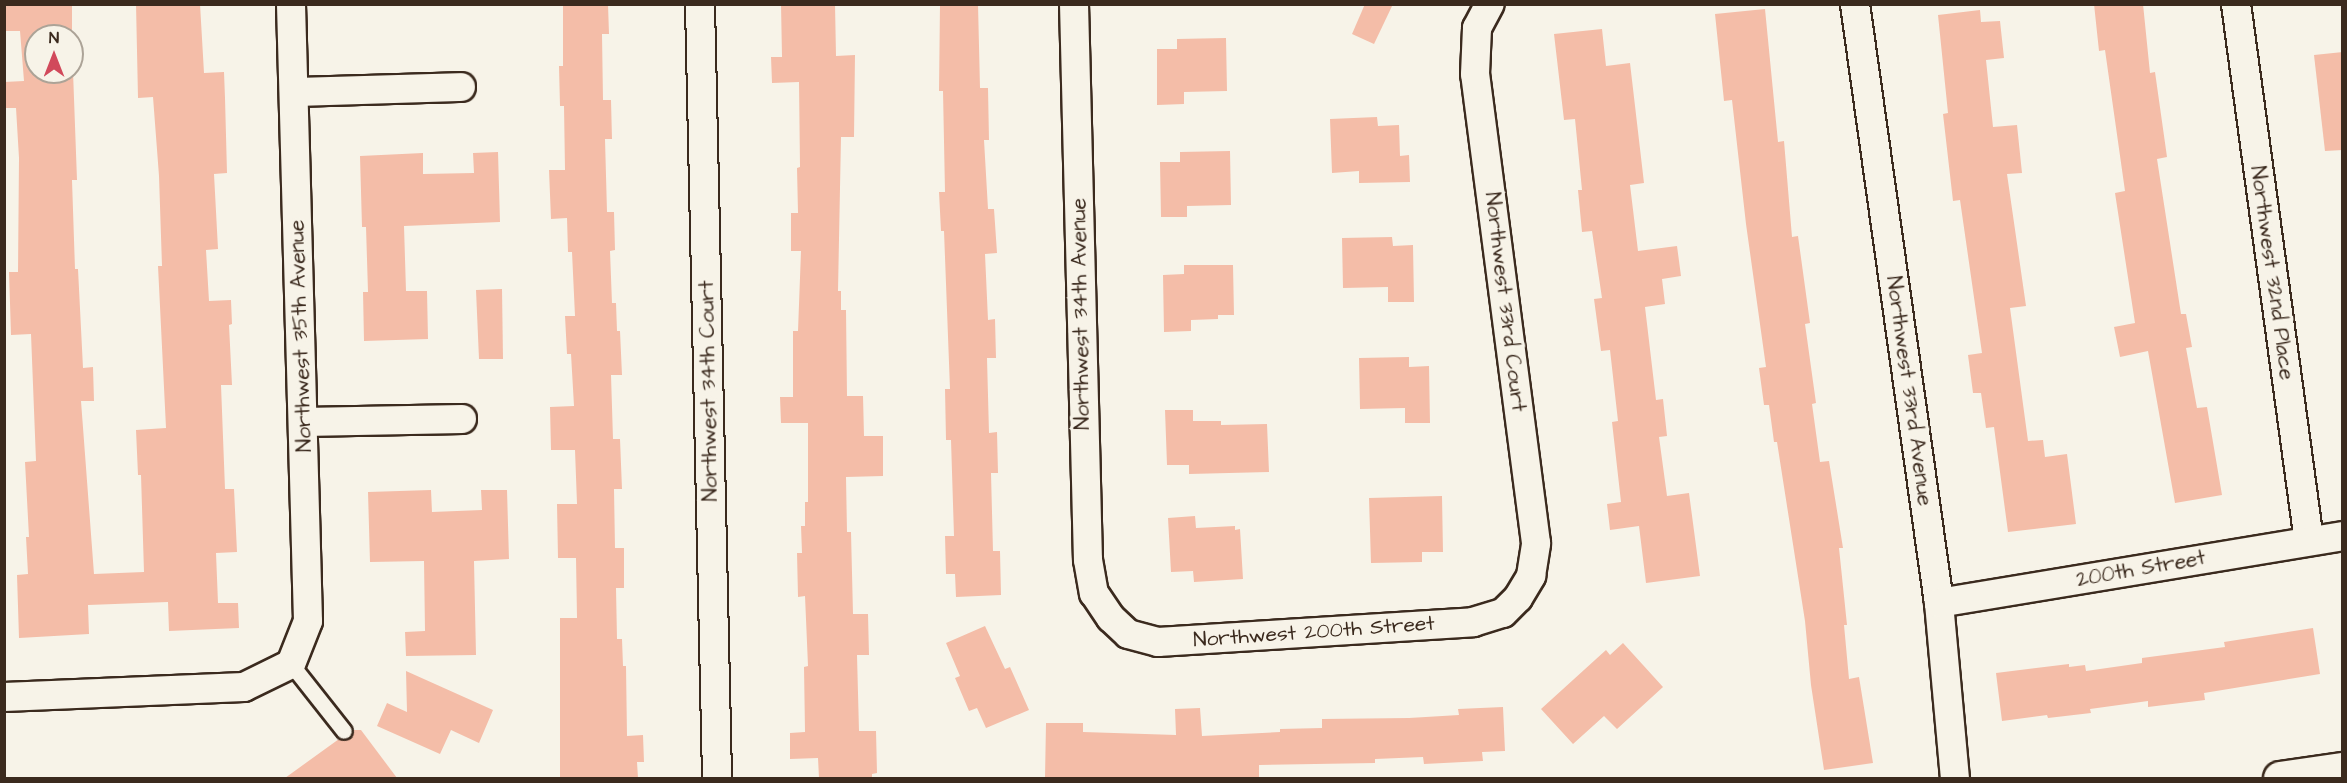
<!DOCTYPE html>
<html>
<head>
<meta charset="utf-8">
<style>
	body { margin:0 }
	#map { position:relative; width:2347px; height:783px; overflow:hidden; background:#f7f3e8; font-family:"Architects Daughter",sans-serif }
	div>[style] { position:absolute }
	.building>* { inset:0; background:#f4bda8 }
	.roads { filter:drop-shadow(2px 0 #3b2a1e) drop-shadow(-2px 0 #3b2a1e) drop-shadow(0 2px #3b2a1e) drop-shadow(0 -2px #3b2a1e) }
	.lane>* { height:15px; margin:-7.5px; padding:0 7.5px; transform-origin:7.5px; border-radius:7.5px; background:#f7f3e8 }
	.street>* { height:28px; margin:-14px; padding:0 14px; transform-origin:14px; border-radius:14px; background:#f7f3e8 }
	.primary>* { height:33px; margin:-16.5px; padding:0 16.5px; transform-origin:16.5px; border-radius:16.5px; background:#f7f3e8 }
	span { translate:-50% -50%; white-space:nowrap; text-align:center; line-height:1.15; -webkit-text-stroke:6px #f7f3e8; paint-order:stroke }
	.street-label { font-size:21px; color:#3b2a1e }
	.frame { position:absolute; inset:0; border:6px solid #3b2a1e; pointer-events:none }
	.north { position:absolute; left:24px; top:24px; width:60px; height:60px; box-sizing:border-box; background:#f7f3e8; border:2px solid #aca397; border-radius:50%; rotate:0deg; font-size:16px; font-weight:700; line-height:24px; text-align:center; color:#3b2a1e }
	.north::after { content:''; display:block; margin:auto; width:21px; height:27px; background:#d1495b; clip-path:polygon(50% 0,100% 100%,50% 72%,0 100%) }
</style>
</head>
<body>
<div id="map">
	<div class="building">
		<div style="clip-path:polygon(4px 4px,72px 4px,72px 36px,36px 36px,36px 72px,72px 72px,72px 44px,77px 180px,72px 180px,75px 269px,78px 269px,83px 368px,93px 367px,94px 401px,81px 401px,94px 574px,144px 572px,141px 475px,138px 475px,136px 430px,166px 428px,158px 266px,162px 266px,159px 176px,153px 97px,138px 98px,136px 4px,200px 4px,204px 73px,224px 72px,225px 98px,227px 173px,214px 174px,218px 249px,206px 250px,209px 301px,231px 300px,232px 324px,229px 325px,232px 385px,221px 385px,225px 489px,234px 489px,237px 552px,216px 553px,218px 603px,238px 603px,239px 628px,169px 631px,168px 602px,88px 605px,89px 634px,19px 638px,17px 575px,28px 574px,26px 537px,29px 537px,25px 462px,36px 461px,31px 334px,11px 335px,9px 272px,18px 272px,19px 158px,16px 108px,4px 108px,4px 82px,24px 81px,20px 31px,4px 31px)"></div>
		<div style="clip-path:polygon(563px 4px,608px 4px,609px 34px,602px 34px,603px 100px,611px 100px,612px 139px,605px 139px,607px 212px,614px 212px,615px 250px,610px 251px,612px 303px,616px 303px,617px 331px,620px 331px,622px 375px,611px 375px,613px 439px,620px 439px,622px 489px,614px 489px,615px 548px,624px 548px,624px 588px,616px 588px,617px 639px,622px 639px,623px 666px,626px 666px,627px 736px,643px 735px,644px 762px,637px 762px,638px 778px,560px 778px,560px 618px,577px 618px,576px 558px,558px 558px,557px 504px,577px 504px,575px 450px,551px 450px,550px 407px,574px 406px,571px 354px,567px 354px,565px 316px,575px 316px,572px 252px,568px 252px,567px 218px,551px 219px,549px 170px,565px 170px,564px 106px,560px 106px,559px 66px,563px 66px)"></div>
		<div style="clip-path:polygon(781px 4px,835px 4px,836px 56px,855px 55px,854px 137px,841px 137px,838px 291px,841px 291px,841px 310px,846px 310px,847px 396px,863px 396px,864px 436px,883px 436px,883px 476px,846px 477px,847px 532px,851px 532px,853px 614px,868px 614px,869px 655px,857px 655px,859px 731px,876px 731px,877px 773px,872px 774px,872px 778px,819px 778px,818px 758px,790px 759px,790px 733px,805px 732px,804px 667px,808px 666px,805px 596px,798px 597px,797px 553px,802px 553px,801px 526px,805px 526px,805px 502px,808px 502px,808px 423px,781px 423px,780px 397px,793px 397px,793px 331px,798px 331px,801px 251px,791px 251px,791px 213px,798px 213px,797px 168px,800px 167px,799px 82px,772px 83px,771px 57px,782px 57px)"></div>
		<div style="clip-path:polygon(940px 4px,978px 4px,980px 88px,988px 88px,989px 140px,984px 140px,988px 209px,994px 209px,997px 253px,985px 254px,988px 320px,995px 319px,996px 358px,987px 358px,989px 433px,997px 432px,998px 473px,991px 473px,993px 551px,1000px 551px,1001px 595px,956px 597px,955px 574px,946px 574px,945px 536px,954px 536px,951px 440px,946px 440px,945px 389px,950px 389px,944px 231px,941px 231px,939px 192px,945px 192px,943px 91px,939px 91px)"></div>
		<div style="clip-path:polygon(1365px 4px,1393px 4px,1374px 44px,1352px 34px)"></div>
		<div style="clip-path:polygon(2094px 4px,2143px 4px,2150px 73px,2155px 72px,2167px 157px,2157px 159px,2181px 314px,2186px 314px,2192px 347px,2186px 348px,2197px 408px,2207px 407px,2222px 495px,2175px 503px,2148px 351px,2120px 357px,2114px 327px,2135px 323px,2115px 193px,2125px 191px,2105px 50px,2099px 51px)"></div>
		<div style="clip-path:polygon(1765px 9px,1778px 142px,1784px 141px,1792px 237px,1798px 236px,1810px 323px,1805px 324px,1816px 403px,1812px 404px,1820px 462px,1829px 461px,1843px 548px,1839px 548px,1847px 625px,1844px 625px,1849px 679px,1859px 677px,1873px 763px,1824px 770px,1811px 685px,1805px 621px,1777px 442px,1774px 442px,1769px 405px,1764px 405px,1759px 368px,1766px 367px,1746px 224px,1732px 100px,1724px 101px,1715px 14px)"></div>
		<div style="clip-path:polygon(1980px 10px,1981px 22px,2000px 21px,2004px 58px,1986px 60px,1993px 127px,2017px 125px,2022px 173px,2007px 174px,2026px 306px,2010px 308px,2028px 441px,2043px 440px,2045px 457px,2067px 454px,2076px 524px,2008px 532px,1994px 427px,1986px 428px,1981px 393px,1973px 393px,1968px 355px,1982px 353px,1960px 200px,1953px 201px,1943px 114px,1948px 113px,1938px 15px)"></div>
		<div style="clip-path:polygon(1602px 29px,1606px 66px,1630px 63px,1644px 183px,1630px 185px,1638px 251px,1677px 246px,1681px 276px,1662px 279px,1665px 304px,1645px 307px,1656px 400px,1663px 399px,1667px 436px,1659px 437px,1667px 496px,1689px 493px,1700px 576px,1646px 583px,1639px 526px,1610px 530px,1607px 504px,1621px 502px,1612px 422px,1618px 421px,1610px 350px,1601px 351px,1594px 299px,1602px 298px,1592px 231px,1582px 232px,1578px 190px,1582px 190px,1575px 119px,1564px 120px,1554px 34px)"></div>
		<div style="clip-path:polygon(1226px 38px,1227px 91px,1184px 92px,1184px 104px,1157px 105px,1157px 49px,1177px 49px,1177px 39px)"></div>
		<div style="clip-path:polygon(2343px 52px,2343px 150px,2325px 151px,2314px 55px)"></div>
		<div style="clip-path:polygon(1377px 117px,1378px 126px,1399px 125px,1400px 156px,1409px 155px,1410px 182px,1359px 183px,1359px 171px,1332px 173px,1330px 119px)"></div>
		<div style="clip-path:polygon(1230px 151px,1231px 205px,1187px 206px,1187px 217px,1161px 217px,1160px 162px,1180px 162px,1180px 152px)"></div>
		<div style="clip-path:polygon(498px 152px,500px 222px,404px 226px,406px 291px,427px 291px,428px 339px,364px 341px,363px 292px,368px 292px,366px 227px,362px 227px,360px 156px,423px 153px,423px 174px,474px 173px,473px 153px)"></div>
		<div style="clip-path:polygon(1392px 237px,1393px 246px,1413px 245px,1414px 302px,1388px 302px,1388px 287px,1343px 288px,1342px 238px)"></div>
		<div style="clip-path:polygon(1184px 265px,1233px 265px,1234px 315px,1218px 315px,1218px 319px,1191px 320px,1191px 331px,1164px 332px,1163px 275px,1184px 274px)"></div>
		<div style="clip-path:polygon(502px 289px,503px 359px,479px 359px,476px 290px)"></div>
		<div style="clip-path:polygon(1409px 357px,1409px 367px,1429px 366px,1430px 423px,1405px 423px,1405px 408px,1360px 409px,1359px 358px)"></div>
		<div style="clip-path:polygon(1165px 410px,1193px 410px,1193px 421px,1221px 421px,1221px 425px,1267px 424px,1269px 472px,1189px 474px,1189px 465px,1167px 465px)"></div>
		<div style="clip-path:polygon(431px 490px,432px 512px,482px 510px,481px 490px,507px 490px,509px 559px,474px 561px,476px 655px,406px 656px,405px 632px,425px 631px,424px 561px,370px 562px,368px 492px)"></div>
		<div style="clip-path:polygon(1442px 496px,1443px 552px,1422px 552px,1422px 562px,1371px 563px,1369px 498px)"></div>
		<div style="clip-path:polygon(1195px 516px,1196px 528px,1235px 526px,1235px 530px,1240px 529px,1243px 579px,1194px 582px,1193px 571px,1171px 572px,1168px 518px)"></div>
		<div style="clip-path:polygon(985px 626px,1005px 669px,1010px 667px,1029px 710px,986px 728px,977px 708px,969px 711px,955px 678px,960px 676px,946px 643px)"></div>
		<div style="clip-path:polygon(2313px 628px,2320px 674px,2204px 693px,2205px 700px,2148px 707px,2148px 701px,2090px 709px,2091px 713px,2048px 718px,2047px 715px,2002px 721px,1996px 673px,2069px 664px,2069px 667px,2085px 665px,2086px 671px,2142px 663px,2142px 658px,2225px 647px,2224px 642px)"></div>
		<div style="clip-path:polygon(1623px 643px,1663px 687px,1617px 729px,1604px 716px,1573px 744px,1541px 709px,1606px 650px,1610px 655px)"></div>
		<div style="clip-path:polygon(406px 671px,493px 710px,479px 743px,451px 730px,440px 754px,377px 726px,387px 703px,407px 712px)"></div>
		<div style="clip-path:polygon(1503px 707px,1505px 751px,1482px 752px,1483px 761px,1424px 764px,1423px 757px,1375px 759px,1375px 763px,1259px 765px,1259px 778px,1045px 778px,1046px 723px,1083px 723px,1083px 732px,1176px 735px,1175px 709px,1200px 708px,1202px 736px,1280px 732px,1280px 729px,1322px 728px,1322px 719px,1409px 718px,1459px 715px,1458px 709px)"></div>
		<div style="clip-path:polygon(354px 730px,361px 730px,397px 778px,285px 778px,339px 739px,350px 739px)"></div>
	</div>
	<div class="roads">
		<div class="lane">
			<div style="left:291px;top:664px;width:85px;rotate:51.7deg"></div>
		</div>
		<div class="street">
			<div style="left:700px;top:4px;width:774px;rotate:88.74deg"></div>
			<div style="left:1074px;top:4px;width:556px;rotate:88.56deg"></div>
			<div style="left:1088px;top:560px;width:34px;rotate:80deg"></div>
			<div style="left:1094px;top:593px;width:30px;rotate:56deg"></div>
			<div style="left:1111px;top:618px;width:23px;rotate:43deg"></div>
			<div style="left:1128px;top:634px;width:31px;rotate:15deg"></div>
			<div style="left:1158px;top:642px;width:316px;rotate:-3.6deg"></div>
			<div style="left:1473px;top:622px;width:31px;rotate:-17deg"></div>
			<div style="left:1503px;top:613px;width:21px;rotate:-45deg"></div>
			<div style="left:1518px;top:598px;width:26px;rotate:-59deg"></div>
			<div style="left:1531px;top:576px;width:33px;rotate:-81deg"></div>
			<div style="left:1536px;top:543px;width:473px;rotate:-97.4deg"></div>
			<div style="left:1475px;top:74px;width:46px;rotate:-87.5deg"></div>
			<div style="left:1477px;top:28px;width:27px;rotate:-62deg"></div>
			<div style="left:1855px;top:4px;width:605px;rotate:82.02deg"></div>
			<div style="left:1939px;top:603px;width:176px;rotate:84.8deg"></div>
			<div style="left:2236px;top:4px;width:542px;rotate:82.26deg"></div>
			<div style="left:294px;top:92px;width:167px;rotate:-1.7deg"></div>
			<div style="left:304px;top:422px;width:158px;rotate:-1.1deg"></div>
			<div style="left:1939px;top:603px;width:409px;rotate:-9.4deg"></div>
			<div style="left:4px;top:697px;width:240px;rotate:-2.4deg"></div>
			<div style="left:244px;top:687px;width:52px;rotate:-26.1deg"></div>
			<div style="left:291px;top:664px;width:46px;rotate:-68.4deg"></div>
			<div style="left:308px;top:621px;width:617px;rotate:-91.58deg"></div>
		</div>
		<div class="primary">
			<div style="left:2280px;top:778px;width:63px;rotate:-8.3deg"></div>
		</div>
	</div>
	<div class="street-label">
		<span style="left:2272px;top:273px;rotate:82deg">Northwest 32nd Place</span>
		<span style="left:1505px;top:302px;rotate:83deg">Northwest 33rd Court</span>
		<span style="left:1081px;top:314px;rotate:-91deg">Northwest 34th Avenue</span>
		<span style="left:301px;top:336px;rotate:-92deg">Northwest 35th Avenue</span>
		<span style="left:709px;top:391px;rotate:-91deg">Northwest 34th Court</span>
		<span style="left:1909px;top:391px;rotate:82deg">Northwest 33rd Avenue</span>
		<span style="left:2141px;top:569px;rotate:-10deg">200th Street</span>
		<span style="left:1314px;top:632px;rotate:-4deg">Northwest 200th Street</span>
	</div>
	<div class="frame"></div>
	<div class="north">N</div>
</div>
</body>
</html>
